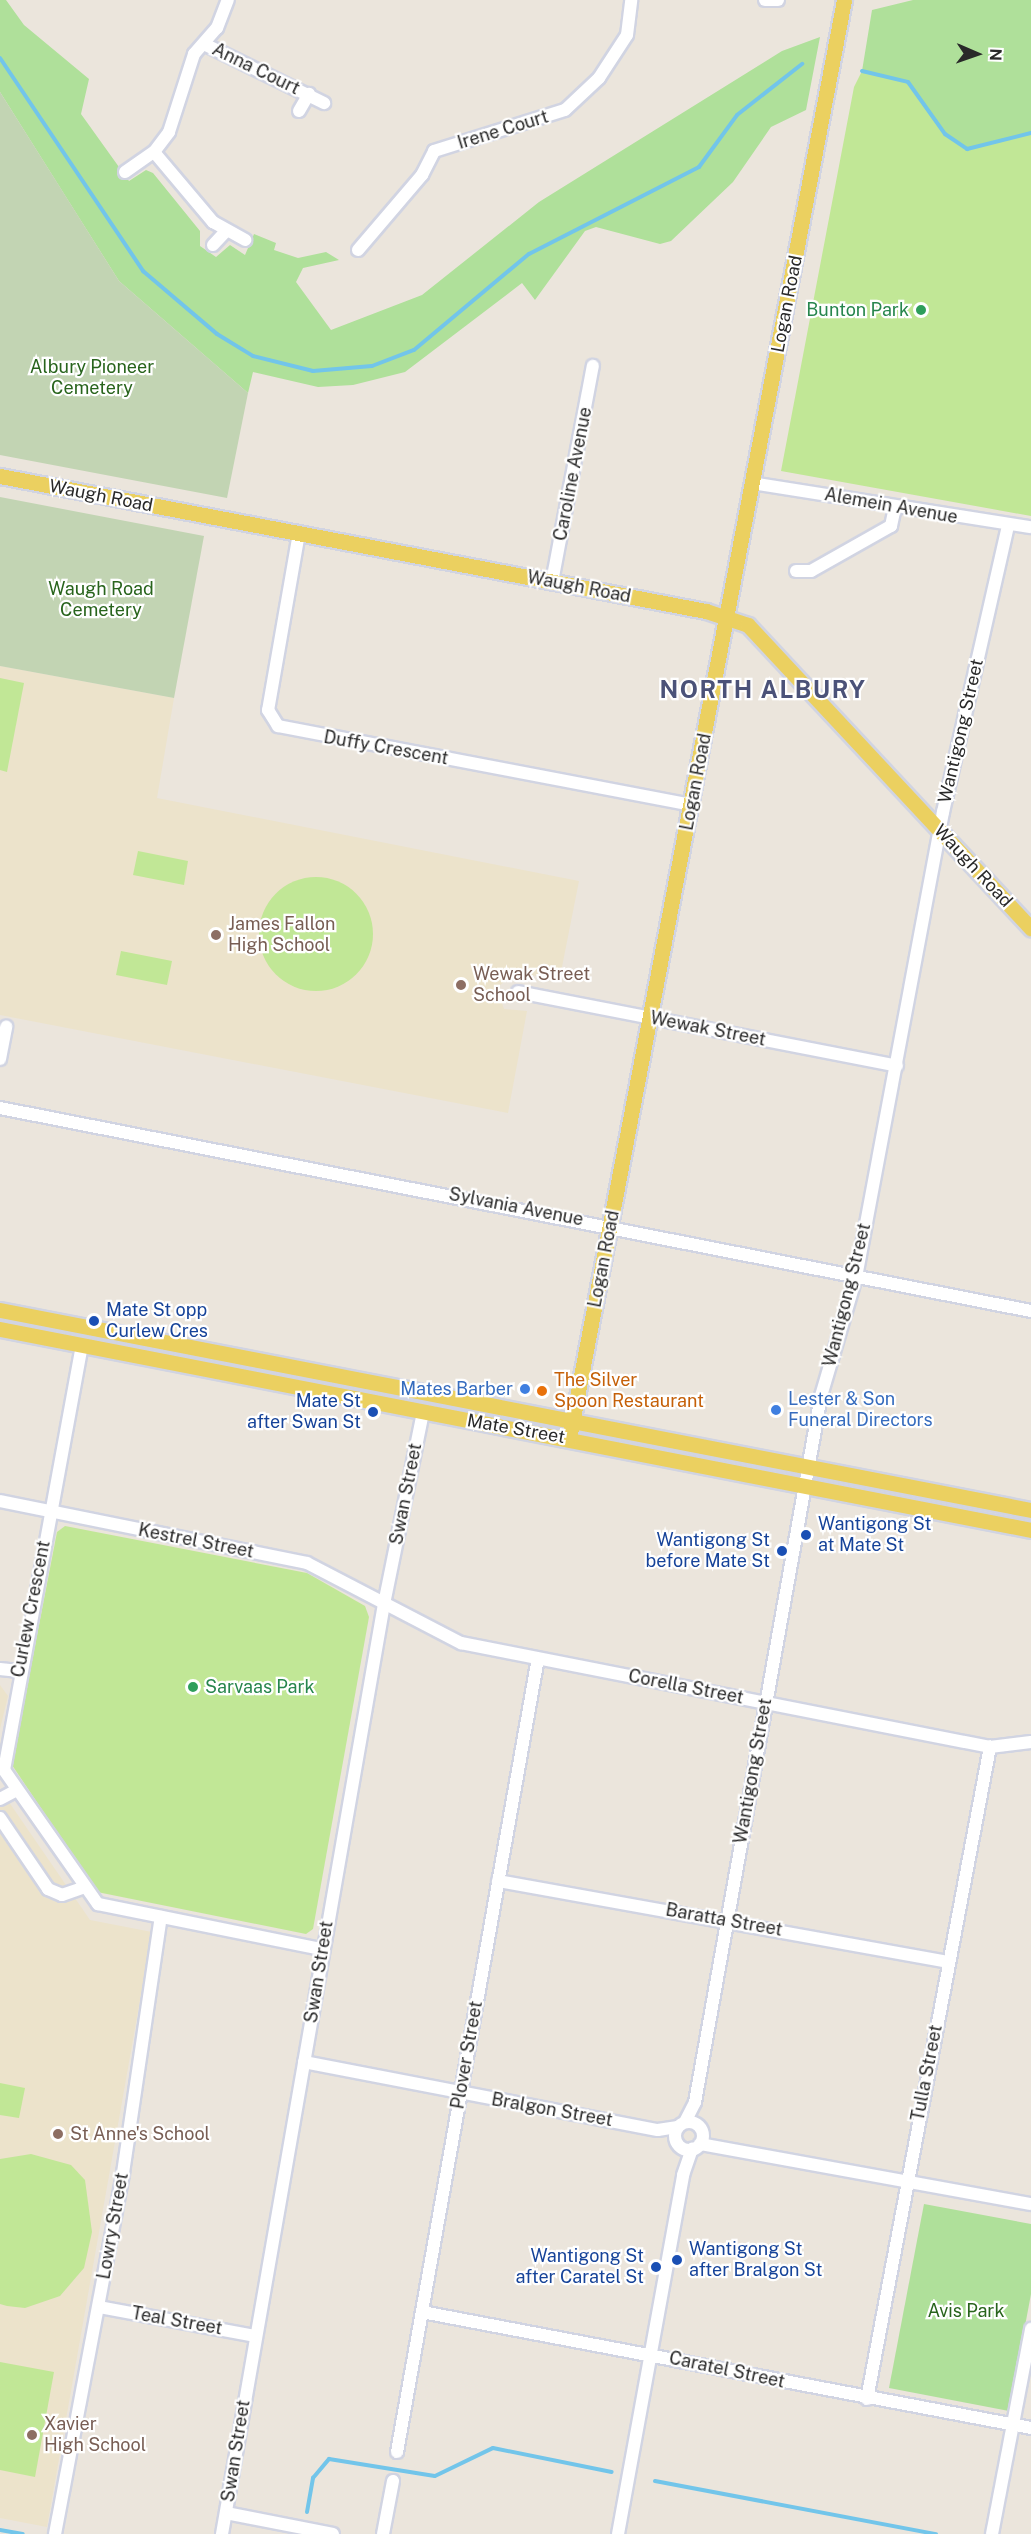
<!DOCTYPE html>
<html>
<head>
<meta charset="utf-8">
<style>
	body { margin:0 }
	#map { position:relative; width:1031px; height:2534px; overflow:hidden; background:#ebe5dc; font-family:"Public Sans",sans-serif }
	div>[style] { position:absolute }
	.education>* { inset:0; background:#ece3cb }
	.green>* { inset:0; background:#afe09a }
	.cemetery>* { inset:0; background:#c2d4b3 }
	.pitch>* { inset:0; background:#c1e796 }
	.round { border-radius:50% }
	.stream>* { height:4px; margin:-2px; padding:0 2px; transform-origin:2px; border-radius:2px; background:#72c5ea }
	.roads { filter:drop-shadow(2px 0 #d1d4e2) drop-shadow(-2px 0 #d1d4e2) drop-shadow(0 2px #d1d4e2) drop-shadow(0 -2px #d1d4e2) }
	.minor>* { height:12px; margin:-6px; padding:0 6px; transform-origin:6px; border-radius:6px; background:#fff }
	.minor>.ring { margin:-6px; padding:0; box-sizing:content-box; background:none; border:12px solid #fff; border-radius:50% }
	.major>* { height:15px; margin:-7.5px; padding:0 7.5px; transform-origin:7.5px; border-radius:7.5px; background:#ebd060 }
	.dots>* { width:16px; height:16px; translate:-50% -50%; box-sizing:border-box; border:3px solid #fff; border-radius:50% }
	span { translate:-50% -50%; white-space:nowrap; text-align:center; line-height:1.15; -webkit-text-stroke:4.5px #fff; paint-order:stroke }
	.street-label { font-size:18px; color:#292929 }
	.leisure-label { font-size:18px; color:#27864d }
	.right { translate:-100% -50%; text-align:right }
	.left { translate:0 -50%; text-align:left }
	.park-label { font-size:18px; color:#28641c }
	.education-label { font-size:18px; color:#785e54 }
	.transit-label { font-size:18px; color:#164399 }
	.food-label { font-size:18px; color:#c56008 }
	.shop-label { font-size:18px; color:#366cbe }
	.district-label { font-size:24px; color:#4b5278; font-weight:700; letter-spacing:1.5px }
	.north { position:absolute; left:947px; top:24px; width:60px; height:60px; -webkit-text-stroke:4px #fff; paint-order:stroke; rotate:92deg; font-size:16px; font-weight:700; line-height:24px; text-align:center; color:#292929 }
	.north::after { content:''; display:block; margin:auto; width:21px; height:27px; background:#292929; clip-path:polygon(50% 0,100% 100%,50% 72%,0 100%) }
</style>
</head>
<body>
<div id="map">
	<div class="education">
		<div style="clip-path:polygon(0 666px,174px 698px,157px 798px,579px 881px,559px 982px,516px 971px,497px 988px,504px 1009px,527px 1011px,508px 1113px,0 1015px)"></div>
		<div style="clip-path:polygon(0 1685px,8px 1696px,0 1729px)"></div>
		<div style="clip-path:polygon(0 1789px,90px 1920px,152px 1932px,47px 2527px,0 2518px)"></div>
	</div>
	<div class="green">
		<div style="clip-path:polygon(0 0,6px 0,24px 25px,89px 79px,81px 114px,129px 181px,146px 170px,153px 173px,200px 231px,200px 246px,216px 257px,230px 245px,245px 255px,254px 234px,276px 243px,274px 250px,298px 258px,326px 252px,339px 260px,303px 268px,296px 282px,331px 330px,422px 295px,539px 202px,782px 51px,820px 37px,806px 110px,771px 127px,733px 182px,671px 241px,660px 244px,596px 227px,585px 231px,535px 300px,522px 283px,405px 372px,353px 385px,318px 387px,253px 372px,248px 393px,119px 281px,66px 197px,0 92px)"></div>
		<div style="clip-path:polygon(913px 0,1031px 0,1031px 133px,967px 149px,945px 134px,908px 82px,862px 71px,872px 10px)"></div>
		<div style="clip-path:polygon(924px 2204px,1031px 2224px,1031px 2294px,1009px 2411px,889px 2388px)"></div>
	</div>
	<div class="cemetery">
		<div style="clip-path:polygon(0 92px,119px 281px,248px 393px,227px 498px,0 455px)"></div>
		<div style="clip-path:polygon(0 497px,204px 536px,174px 698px,0 666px)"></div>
	</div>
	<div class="pitch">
		<div style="clip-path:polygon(862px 71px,908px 82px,945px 134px,967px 149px,1031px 133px,1031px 516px,781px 471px,854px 87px)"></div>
		<div style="clip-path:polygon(0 678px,24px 683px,7px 772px,0 770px)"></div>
		<div style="clip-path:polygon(138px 851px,188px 861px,184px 885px,133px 875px)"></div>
		<div class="round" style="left:259px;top:877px;width:114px;height:114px"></div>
		<div style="clip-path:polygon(121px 951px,172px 961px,167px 985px,116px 975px)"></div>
		<div style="clip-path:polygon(65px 1526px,307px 1573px,365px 1606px,369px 1617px,313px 1929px,306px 1934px,97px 1892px,12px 1765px,57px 1532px)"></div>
		<div style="clip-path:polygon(0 2083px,25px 2088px,19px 2118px,0 2115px)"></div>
		<div style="clip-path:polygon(31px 2154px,71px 2165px,85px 2180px,92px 2232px,84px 2268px,60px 2296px,25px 2308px,7px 2306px,0 2304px,0 2159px)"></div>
		<div style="clip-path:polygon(0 2362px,54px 2372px,35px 2477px,0 2470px)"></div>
	</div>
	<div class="stream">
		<div style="left:0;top:58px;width:257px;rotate:56.1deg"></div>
		<div style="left:143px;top:271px;width:97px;rotate:40.4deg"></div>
		<div style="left:217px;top:334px;width:42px;rotate:31.4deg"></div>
		<div style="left:253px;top:356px;width:62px;rotate:14deg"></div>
		<div style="left:313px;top:371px;width:59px;rotate:-4.8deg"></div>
		<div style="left:372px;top:366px;width:45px;rotate:-20.9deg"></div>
		<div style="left:414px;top:350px;width:150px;rotate:-39.9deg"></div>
		<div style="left:529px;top:254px;width:191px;rotate:-27.1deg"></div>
		<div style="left:699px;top:167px;width:64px;rotate:-53.8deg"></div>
		<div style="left:737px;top:115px;width:83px;rotate:-38.1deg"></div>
		<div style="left:862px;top:71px;width:47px;rotate:13.4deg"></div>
		<div style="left:908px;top:82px;width:64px;rotate:54.6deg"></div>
		<div style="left:945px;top:134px;width:27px;rotate:34deg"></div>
		<div style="left:967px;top:149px;width:66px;rotate:-14deg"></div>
		<div style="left:655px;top:2481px;width:286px;rotate:10.7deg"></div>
		<div style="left:307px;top:2512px;width:35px;rotate:-80deg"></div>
		<div style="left:313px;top:2478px;width:25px;rotate:-50deg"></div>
		<div style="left:329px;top:2459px;width:107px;rotate:9.1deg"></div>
		<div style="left:435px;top:2476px;width:64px;rotate:-25.8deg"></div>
		<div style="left:493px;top:2448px;width:121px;rotate:11.4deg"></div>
		<div style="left:0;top:2530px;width:23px;rotate:10deg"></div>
	</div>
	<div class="roads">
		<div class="minor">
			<div style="left:765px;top:0;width:13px"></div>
			<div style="left:204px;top:44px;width:134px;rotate:26.2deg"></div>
			<div style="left:299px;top:111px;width:20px;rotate:-60deg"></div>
			<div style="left:154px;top:152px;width:92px;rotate:49.9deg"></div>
			<div style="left:213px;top:222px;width:37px;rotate:29deg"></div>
			<div style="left:125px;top:172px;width:35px;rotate:-35deg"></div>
			<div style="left:154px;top:152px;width:25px;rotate:-53deg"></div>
			<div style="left:169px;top:132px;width:82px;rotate:-72.2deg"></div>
			<div style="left:194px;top:54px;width:35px;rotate:-49deg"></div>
			<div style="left:217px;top:28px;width:30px;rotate:-69deg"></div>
			<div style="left:213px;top:245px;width:18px;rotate:-47deg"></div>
			<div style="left:358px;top:250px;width:99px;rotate:-49.5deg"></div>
			<div style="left:422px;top:175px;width:27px;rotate:-63deg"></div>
			<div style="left:434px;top:151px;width:137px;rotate:-17.4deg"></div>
			<div style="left:565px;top:110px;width:47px;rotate:-43.3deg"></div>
			<div style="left:599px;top:78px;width:51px;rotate:-56.9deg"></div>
			<div style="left:627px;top:35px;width:35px;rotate:-83deg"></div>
			<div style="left:752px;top:483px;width:282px;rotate:9deg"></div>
			<div style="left:299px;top:533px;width:180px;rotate:99.9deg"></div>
			<div style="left:268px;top:710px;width:19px;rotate:58deg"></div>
			<div style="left:278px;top:726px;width:420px;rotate:10.8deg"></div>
			<div style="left:796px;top:571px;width:15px"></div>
			<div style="left:811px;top:571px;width:92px;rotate:-29.4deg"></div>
			<div style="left:891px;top:526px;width:19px;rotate:-78deg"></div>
			<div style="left:552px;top:582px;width:220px;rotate:-79.3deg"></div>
			<div style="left:518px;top:992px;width:386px;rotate:11deg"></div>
			<div style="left:0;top:1059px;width:33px;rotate:-79deg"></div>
			<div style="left:0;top:1108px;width:1051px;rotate:11.14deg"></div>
			<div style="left:82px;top:1345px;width:432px;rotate:100.4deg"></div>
			<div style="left:4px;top:1770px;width:164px;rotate:55deg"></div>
			<div style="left:98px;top:1904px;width:228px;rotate:11.4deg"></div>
			<div style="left:0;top:1501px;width:313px;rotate:11.4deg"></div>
			<div style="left:307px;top:1563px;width:174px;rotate:27.5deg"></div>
			<div style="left:461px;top:1643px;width:539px;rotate:11.12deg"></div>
			<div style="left:990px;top:1747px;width:41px;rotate:-7deg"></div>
			<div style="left:0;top:1669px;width:19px;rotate:6deg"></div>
			<div style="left:0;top:1799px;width:17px;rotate:-28deg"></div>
			<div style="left:0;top:1818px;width:86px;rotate:55.9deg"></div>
			<div style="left:48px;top:1889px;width:15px;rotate:23deg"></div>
			<div style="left:62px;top:1895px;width:21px;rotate:-19deg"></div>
			<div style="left:498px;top:1881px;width:458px;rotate:10.2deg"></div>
			<div style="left:304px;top:2062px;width:360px;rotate:10.9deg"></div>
			<div style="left:658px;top:2130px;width:20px;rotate:-9deg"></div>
			<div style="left:685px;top:2122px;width:22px;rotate:-63deg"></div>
			<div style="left:695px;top:2102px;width:717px;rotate:-79.88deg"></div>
			<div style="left:821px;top:1396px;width:124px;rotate:-73.6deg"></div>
			<div style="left:856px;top:1277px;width:473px;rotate:-79.4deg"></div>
			<div style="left:943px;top:812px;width:293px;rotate:-77.2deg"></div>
			<div class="ring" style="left:675px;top:2122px;width:16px;height:16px"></div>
			<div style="left:700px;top:2144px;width:336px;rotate:10.3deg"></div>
			<div style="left:99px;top:2307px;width:159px;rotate:10.5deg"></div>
			<div style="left:422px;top:2312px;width:620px;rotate:10.78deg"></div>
			<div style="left:867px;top:2399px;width:664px;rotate:-79.32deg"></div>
			<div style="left:397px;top:2452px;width:806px;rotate:-79.93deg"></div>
			<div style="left:226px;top:2513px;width:109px;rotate:11.1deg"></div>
			<div style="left:55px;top:2534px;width:367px;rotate:-79.3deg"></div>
			<div style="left:123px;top:2173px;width:259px;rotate:-81.6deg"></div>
			<div style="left:222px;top:2534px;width:944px;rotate:-80.12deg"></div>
			<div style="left:384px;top:1604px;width:196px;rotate:-78.5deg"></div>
			<div style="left:383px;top:2534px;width:54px;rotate:-79.3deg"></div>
			<div style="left:618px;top:2534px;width:365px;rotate:-79.7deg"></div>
			<div style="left:683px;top:2175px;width:28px;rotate:-71deg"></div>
			<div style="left:992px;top:2534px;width:209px;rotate:-79.2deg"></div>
		</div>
		<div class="major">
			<div style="left:0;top:476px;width:719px;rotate:10.83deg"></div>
			<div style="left:706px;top:611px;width:44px;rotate:18.4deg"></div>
			<div style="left:748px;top:625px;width:415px;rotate:47deg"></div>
			<div style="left:0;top:1310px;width:1050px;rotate:10.98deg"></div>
			<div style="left:0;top:1329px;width:1050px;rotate:11.03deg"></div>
			<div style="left:569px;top:1439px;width:1465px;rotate:-79.18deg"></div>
		</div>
	</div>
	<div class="dots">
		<div style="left:921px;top:310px;background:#2e9e5b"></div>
		<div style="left:216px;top:935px;background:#8d6e63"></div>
		<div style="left:461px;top:985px;background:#8d6e63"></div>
		<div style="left:94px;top:1321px;background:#1a4fb4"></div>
		<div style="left:525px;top:1389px;background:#3f7fe0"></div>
		<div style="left:542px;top:1391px;background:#e8710a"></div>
		<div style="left:776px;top:1410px;background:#3f7fe0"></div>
		<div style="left:373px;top:1412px;background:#1a4fb4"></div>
		<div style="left:806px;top:1535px;background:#1a4fb4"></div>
		<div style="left:782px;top:1551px;background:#1a4fb4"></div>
		<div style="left:193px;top:1687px;background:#2e9e5b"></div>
		<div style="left:58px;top:2134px;background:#8d6e63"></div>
		<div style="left:677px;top:2260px;background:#1a4fb4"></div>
		<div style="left:656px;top:2267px;background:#1a4fb4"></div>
		<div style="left:32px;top:2435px;background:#8d6e63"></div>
	</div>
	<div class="street-label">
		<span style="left:256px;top:69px;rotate:26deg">Anna Court</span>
		<span style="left:503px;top:130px;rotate:-17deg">Irene Court</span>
		<span style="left:787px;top:304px;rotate:-79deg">Logan Road</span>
		<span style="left:573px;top:474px;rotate:-79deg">Caroline Avenue</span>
		<span style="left:101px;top:496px;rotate:11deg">Waugh Road</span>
		<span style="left:891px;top:506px;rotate:10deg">Alemein Avenue</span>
		<span style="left:579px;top:587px;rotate:11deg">Waugh Road</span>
		<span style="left:961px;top:731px;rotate:-77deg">Wantigong Street</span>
		<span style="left:386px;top:748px;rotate:10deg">Duffy Crescent</span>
		<span style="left:696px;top:782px;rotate:-79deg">Logan Road</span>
		<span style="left:973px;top:866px;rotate:47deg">Waugh Road</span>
		<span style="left:708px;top:1029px;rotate:11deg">Wewak Street</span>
		<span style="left:516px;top:1207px;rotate:11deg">Sylvania Avenue</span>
		<span style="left:604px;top:1259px;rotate:-79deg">Logan Road</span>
		<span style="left:847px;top:1295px;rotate:-76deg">Wantigong Street</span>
		<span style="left:516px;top:1429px;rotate:10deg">Mate Street</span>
		<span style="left:406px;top:1494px;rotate:-79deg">Swan Street</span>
		<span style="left:196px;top:1541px;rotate:11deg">Kestrel Street</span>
		<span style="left:31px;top:1609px;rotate:-79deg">Curlew Crescent</span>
		<span style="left:686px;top:1687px;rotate:11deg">Corella Street</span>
		<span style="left:753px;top:1771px;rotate:-80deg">Wantigong Street</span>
		<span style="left:724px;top:1920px;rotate:10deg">Baratta Street</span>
		<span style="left:319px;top:1972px;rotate:-81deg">Swan Street</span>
		<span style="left:467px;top:2055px;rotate:-80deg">Plover Street</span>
		<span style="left:927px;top:2073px;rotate:-79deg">Tulla Street</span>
		<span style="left:552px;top:2110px;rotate:10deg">Bralgon Street</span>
		<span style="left:113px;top:2226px;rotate:-80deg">Lowry Street</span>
		<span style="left:177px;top:2321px;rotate:10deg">Teal Street</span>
		<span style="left:727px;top:2370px;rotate:12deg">Caratel Street</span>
		<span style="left:236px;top:2451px;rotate:-81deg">Swan Street</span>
	</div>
	<div class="leisure-label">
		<span class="right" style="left:909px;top:310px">Bunton Park</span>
		<span class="left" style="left:205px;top:1687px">Sarvaas Park</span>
	</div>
	<div class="park-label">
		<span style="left:92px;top:378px">Albury Pioneer<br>Cemetery</span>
		<span style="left:101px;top:600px">Waugh Road<br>Cemetery</span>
		<span style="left:966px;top:2311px">Avis Park</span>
	</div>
	<div class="education-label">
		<span class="left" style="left:228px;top:935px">James Fallon<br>High School</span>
		<span class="left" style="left:473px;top:985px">Wewak Street<br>School</span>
		<span class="left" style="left:70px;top:2134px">St Anne's School</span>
		<span class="left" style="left:44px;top:2435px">Xavier<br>High School</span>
	</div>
	<div class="transit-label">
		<span class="left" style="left:106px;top:1321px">Mate St opp<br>Curlew Cres</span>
		<span class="right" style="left:361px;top:1412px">Mate St<br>after Swan St</span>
		<span class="left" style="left:818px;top:1535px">Wantigong St<br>at Mate St</span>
		<span class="right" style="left:770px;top:1551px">Wantigong St<br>before Mate St</span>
		<span class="left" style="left:689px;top:2260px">Wantigong St<br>after Bralgon St</span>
		<span class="right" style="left:644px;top:2267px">Wantigong St<br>after Caratel St</span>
	</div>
	<div class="food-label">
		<span class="left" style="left:554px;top:1391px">The Silver<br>Spoon Restaurant</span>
	</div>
	<div class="shop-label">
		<span class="right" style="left:513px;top:1389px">Mates Barber</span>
		<span class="left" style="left:788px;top:1410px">Lester &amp; Son<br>Funeral Directors</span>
	</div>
	<div class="district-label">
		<span style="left:763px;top:690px">NORTH ALBURY</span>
	</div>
	<div class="north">N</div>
</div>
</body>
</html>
